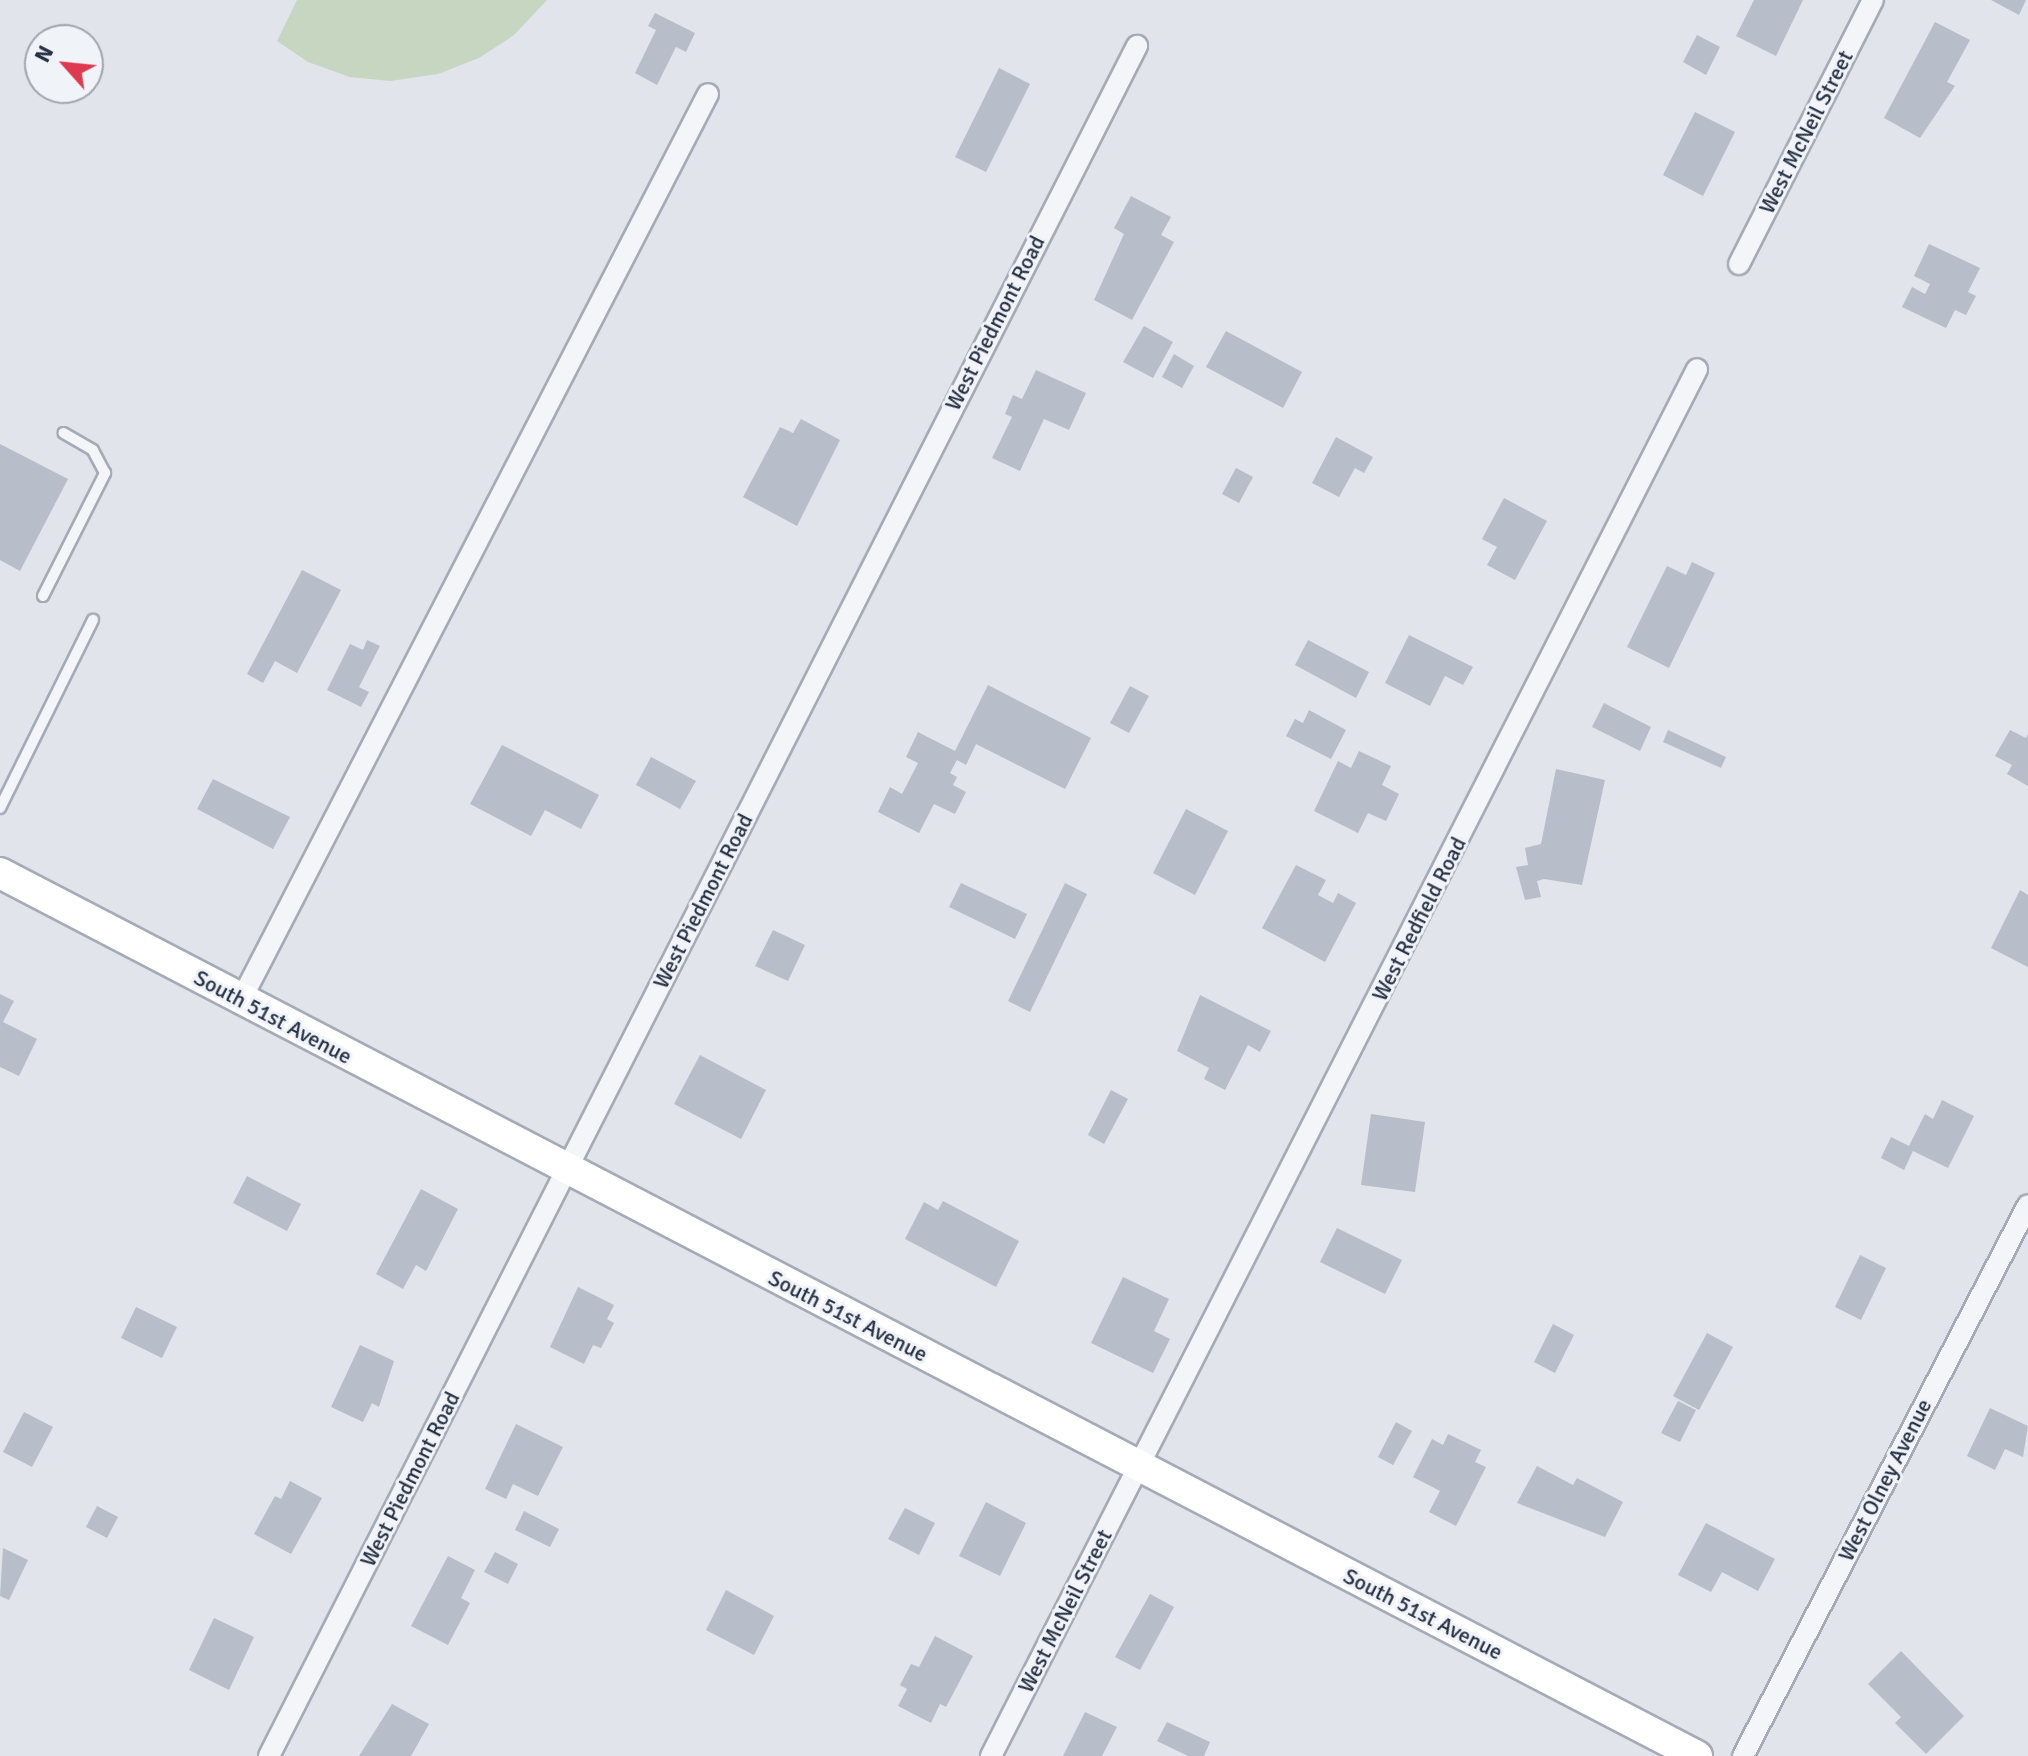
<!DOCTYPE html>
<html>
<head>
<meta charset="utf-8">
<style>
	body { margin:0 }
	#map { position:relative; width:2028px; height:1756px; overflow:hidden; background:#e1e4eb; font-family:Signika,sans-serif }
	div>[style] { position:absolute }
	.green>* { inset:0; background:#c6d6c1 }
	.building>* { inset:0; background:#b7bdc9 }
	.roads { filter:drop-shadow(2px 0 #a5abb6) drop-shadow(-2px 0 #a5abb6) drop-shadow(0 2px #a5abb6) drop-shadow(0 -2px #a5abb6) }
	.service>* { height:10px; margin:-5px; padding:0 5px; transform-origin:5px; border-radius:5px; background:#f4f5f9 }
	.minor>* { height:20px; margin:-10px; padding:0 10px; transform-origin:10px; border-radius:10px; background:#f4f5f9 }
	.primary>* { height:30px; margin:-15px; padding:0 15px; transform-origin:15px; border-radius:15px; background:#fff }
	span { translate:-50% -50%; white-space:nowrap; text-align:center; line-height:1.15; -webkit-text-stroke:6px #f0f3f8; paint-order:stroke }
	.street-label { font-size:22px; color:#273144 }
	.north { position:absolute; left:24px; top:24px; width:80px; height:80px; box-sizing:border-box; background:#f0f3f8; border:2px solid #a0a5b0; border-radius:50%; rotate:297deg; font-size:22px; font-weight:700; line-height:32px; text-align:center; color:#273144 }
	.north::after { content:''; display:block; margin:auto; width:28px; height:36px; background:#dd394f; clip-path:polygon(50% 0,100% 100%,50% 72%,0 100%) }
</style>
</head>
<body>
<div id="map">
	<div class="green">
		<div style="clip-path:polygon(297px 0,547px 0,514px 35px,479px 58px,438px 74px,390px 81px,350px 77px,308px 62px,277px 41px)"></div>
	</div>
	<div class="building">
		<div style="clip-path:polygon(1754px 0,1803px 0,1776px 56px,1736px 36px)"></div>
		<div style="clip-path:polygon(1991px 0,2026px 0,2019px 15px)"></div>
		<div style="clip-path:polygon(655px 13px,695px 33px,686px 52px,676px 47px,657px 85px,635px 73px,656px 30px,648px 26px)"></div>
		<div style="clip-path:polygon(1935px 22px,1970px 40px,1947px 82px,1955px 86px,1920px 138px,1884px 118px)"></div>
		<div style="clip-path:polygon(1697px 35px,1720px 47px,1706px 75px,1683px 62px)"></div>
		<div style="clip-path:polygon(999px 68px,1030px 84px,986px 172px,955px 157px)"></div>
		<div style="clip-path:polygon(1695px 112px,1735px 132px,1703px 196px,1663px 175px)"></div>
		<div style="clip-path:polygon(1131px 196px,1171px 217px,1161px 235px,1174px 242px,1132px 320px,1094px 300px,1124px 234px,1114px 228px)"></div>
		<div style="clip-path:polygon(1929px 244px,1980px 268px,1968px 292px,1976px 296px,1966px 315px,1955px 310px,1946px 328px,1902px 307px,1912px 287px,1925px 294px,1930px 284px,1914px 276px)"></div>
		<div style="clip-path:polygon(1144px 326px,1173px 342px,1153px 378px,1123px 362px)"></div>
		<div style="clip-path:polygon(1226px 331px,1302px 372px,1283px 408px,1206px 367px)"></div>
		<div style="clip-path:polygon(1174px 354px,1194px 366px,1182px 388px,1162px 377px)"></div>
		<div style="clip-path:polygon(1036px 370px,1086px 393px,1069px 430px,1044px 419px,1020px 471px,992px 458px,1012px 417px,1005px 414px,1013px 395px,1022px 399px)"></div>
		<div style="clip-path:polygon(801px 419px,840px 440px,797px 526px,743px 497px,780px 427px,793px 433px)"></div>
		<div style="clip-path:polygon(1336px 437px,1373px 457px,1364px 473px,1355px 468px,1339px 497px,1312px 483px)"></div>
		<div style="clip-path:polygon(0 444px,68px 479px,20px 571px,0 560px)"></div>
		<div style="clip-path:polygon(1236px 468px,1253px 477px,1239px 503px,1222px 494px)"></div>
		<div style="clip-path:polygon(1504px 498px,1547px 521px,1515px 580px,1487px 565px,1497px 547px,1482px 539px)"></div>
		<div style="clip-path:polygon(1692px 562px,1715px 573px,1669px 668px,1627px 647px,1667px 566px,1686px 575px)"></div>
		<div style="clip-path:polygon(302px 570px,341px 590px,297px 673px,275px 661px,263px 683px,247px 674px)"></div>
		<div style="clip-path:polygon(1409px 635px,1473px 667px,1463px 685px,1445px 676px,1430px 706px,1385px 683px)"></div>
		<div style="clip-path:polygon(367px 640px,380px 646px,359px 687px,369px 692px,361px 707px,327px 690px,350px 644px,363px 650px)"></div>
		<div style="clip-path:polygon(1308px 640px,1369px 672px,1356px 698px,1295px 665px)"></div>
		<div style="clip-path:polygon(988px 685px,1091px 738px,1065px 789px,976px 744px,966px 765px,957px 760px,950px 773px,957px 777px,953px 785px,966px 792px,955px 814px,934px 804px,919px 833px,878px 812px,890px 787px,902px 794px,918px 763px,906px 757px,918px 732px,955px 751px)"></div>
		<div style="clip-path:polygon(1130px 686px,1149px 696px,1129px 733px,1110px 723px)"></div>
		<div style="clip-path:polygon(1604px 703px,1651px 727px,1640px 751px,1592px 727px)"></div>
		<div style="clip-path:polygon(1309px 710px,1346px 730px,1331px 759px,1286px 736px,1295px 719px,1303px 723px)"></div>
		<div style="clip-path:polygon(1668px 730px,1726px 757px,1721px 768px,1663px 742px)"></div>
		<div style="clip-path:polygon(2010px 730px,2026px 738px,2028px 734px,2028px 786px,2007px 774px,2012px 765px,1995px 756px)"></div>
		<div style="clip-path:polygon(502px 745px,599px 795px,581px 829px,545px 810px,531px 836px,470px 804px)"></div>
		<div style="clip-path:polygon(1359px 751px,1391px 766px,1382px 785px,1399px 794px,1386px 821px,1368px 813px,1358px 833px,1314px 811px,1338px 761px,1351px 768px)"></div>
		<div style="clip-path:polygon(651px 757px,696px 781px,680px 809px,636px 785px)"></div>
		<div style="clip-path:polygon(1556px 769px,1605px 780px,1582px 885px,1544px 879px,1537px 881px,1541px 897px,1525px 900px,1516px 867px,1528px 865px,1525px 848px,1541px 844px)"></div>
		<div style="clip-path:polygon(213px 779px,290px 817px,273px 849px,197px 809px)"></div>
		<div style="clip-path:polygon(1186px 809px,1228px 831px,1195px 895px,1153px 873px)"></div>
		<div style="clip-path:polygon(1296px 865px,1326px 880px,1318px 895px,1333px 903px,1338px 893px,1356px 903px,1325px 962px,1262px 928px)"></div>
		<div style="clip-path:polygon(961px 883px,1027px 914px,1015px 939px,949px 907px)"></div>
		<div style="clip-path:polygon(1065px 883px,1087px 894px,1030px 1012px,1008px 1001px)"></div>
		<div style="clip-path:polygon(2020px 890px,2028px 895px,2028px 967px,1991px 948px)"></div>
		<div style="clip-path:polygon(773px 930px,805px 945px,788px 981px,755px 966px)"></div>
		<div style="clip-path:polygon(0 994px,14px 1001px,3px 1022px,37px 1039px,19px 1076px,0 1067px)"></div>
		<div style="clip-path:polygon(1200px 995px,1271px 1031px,1260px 1052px,1248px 1045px,1225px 1090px,1204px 1079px,1209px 1068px,1177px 1051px)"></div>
		<div style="clip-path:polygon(700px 1055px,766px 1090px,741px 1139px,674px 1104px)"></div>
		<div style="clip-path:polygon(1111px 1090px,1128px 1099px,1104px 1144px,1088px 1135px)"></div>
		<div style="clip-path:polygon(1942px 1100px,1974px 1116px,1948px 1168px,1913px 1151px,1904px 1170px,1881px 1158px,1891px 1137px,1909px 1146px,1925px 1114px,1933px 1119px)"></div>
		<div style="clip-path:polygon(1371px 1114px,1425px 1122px,1415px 1192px,1361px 1185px)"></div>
		<div style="clip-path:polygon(247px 1176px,301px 1204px,287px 1231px,233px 1203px)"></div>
		<div style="clip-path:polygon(421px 1189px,458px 1209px,426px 1271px,416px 1265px,403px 1289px,376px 1274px)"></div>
		<div style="clip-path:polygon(943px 1201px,1019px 1241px,996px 1287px,905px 1239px,924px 1202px,938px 1210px)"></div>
		<div style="clip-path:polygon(1337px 1228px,1402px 1260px,1385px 1294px,1320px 1262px)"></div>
		<div style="clip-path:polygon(1860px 1255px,1886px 1268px,1861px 1320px,1835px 1307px)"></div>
		<div style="clip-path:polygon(1123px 1277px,1169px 1299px,1154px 1331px,1170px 1339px,1153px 1373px,1091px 1343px)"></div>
		<div style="clip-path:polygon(578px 1287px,614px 1305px,607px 1319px,614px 1323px,601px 1348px,593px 1345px,584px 1364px,550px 1347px)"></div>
		<div style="clip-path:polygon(136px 1307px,177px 1327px,162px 1358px,121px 1338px)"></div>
		<div style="clip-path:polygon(1553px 1324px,1574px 1335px,1555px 1373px,1534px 1362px)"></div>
		<div style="clip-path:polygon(1707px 1333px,1733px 1347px,1699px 1410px,1673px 1396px)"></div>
		<div style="clip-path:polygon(360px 1345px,394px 1361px,379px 1407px,372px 1403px,363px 1422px,331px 1407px)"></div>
		<div style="clip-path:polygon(1678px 1401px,1696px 1410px,1680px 1442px,1661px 1433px)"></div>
		<div style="clip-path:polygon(1990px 1408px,2028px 1426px,2023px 1457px,2005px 1449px,1995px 1470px,1967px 1456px)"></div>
		<div style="clip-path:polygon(24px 1412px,53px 1427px,32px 1467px,3px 1452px)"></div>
		<div style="clip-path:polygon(1396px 1422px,1412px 1431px,1393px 1465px,1378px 1457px)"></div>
		<div style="clip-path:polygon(516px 1424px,563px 1447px,538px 1496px,513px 1484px,506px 1499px,485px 1489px)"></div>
		<div style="clip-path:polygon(1448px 1434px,1481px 1450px,1475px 1462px,1486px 1467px,1456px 1526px,1429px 1512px,1440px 1491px,1413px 1477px,1432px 1439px,1443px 1445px)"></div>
		<div style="clip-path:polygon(1537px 1466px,1573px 1485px,1577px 1478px,1623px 1502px,1605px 1537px,1517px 1503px)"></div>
		<div style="clip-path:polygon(290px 1481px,322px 1498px,291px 1554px,254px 1534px,275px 1496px,281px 1499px)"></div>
		<div style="clip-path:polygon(986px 1502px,1026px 1523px,1000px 1576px,959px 1556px)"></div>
		<div style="clip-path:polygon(97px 1506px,118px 1517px,107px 1538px,86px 1527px)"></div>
		<div style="clip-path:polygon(905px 1508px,935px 1523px,919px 1555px,888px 1539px)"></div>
		<div style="clip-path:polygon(524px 1511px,559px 1529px,550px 1547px,515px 1530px)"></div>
		<div style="clip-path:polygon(1706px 1523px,1775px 1559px,1758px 1591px,1722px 1572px,1711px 1592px,1678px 1575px)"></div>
		<div style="clip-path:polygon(3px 1548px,28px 1560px,9px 1600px,0 1596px)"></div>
		<div style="clip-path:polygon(495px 1552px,518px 1564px,508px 1584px,484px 1572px)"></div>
		<div style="clip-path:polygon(448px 1556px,475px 1570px,461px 1598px,470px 1603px,448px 1645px,411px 1626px)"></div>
		<div style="clip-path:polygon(726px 1590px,774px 1616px,754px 1655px,706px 1630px)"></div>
		<div style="clip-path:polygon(1150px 1594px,1174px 1607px,1140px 1670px,1115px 1657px)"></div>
		<div style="clip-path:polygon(214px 1618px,254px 1637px,229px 1690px,189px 1670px)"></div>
		<div style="clip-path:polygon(935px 1636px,973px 1656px,946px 1707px,940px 1704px,931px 1723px,898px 1706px,907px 1689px,900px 1685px,911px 1664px,919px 1667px)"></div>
		<div style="clip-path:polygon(1901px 1651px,1964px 1716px,1926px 1754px,1895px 1723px,1901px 1717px,1868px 1684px)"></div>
		<div style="clip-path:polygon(392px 1704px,429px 1724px,411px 1756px,359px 1756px)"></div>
		<div style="clip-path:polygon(1085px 1712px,1117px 1727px,1102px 1756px,1063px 1756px)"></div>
		<div style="clip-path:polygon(1167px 1722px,1210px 1742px,1204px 1756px,1188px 1756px,1157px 1741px)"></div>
	</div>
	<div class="roads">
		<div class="service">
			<div style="left:43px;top:596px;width:138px;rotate:-63.2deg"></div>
			<div style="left:105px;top:473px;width:26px;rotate:-118deg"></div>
			<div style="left:93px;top:450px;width:34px;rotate:-150deg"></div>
			<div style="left:0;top:808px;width:210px;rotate:-63.7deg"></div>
		</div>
		<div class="minor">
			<div style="left:1739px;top:264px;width:296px;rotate:-63.1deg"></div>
			<div style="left:241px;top:1000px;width:1019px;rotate:-62.73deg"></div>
			<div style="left:269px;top:1756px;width:1918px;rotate:-63.09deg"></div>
			<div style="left:991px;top:1756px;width:1556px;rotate:-63.02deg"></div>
			<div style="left:1743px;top:1756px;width:620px;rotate:-62.65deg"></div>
		</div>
		<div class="primary">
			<div style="left:0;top:873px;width:1913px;rotate:27.49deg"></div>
		</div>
	</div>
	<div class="street-label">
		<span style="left:1806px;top:132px;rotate:-63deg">West McNeil Street</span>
		<span style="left:995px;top:323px;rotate:-63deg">West Piedmont Road</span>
		<span style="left:703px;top:901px;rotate:-63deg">West Piedmont Road</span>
		<span style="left:1419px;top:919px;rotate:-63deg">West Redfield Road</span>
		<span style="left:273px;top:1017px;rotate:28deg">South 51st Avenue</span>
		<span style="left:848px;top:1316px;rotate:27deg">South 51st Avenue</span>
		<span style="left:410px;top:1479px;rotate:-63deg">West Piedmont Road</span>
		<span style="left:1885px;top:1480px;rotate:-63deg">West Olney Avenue</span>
		<span style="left:1065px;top:1611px;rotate:-63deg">West McNeil Street</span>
		<span style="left:1423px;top:1614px;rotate:27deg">South 51st Avenue</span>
	</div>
	<div class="north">N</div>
</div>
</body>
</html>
